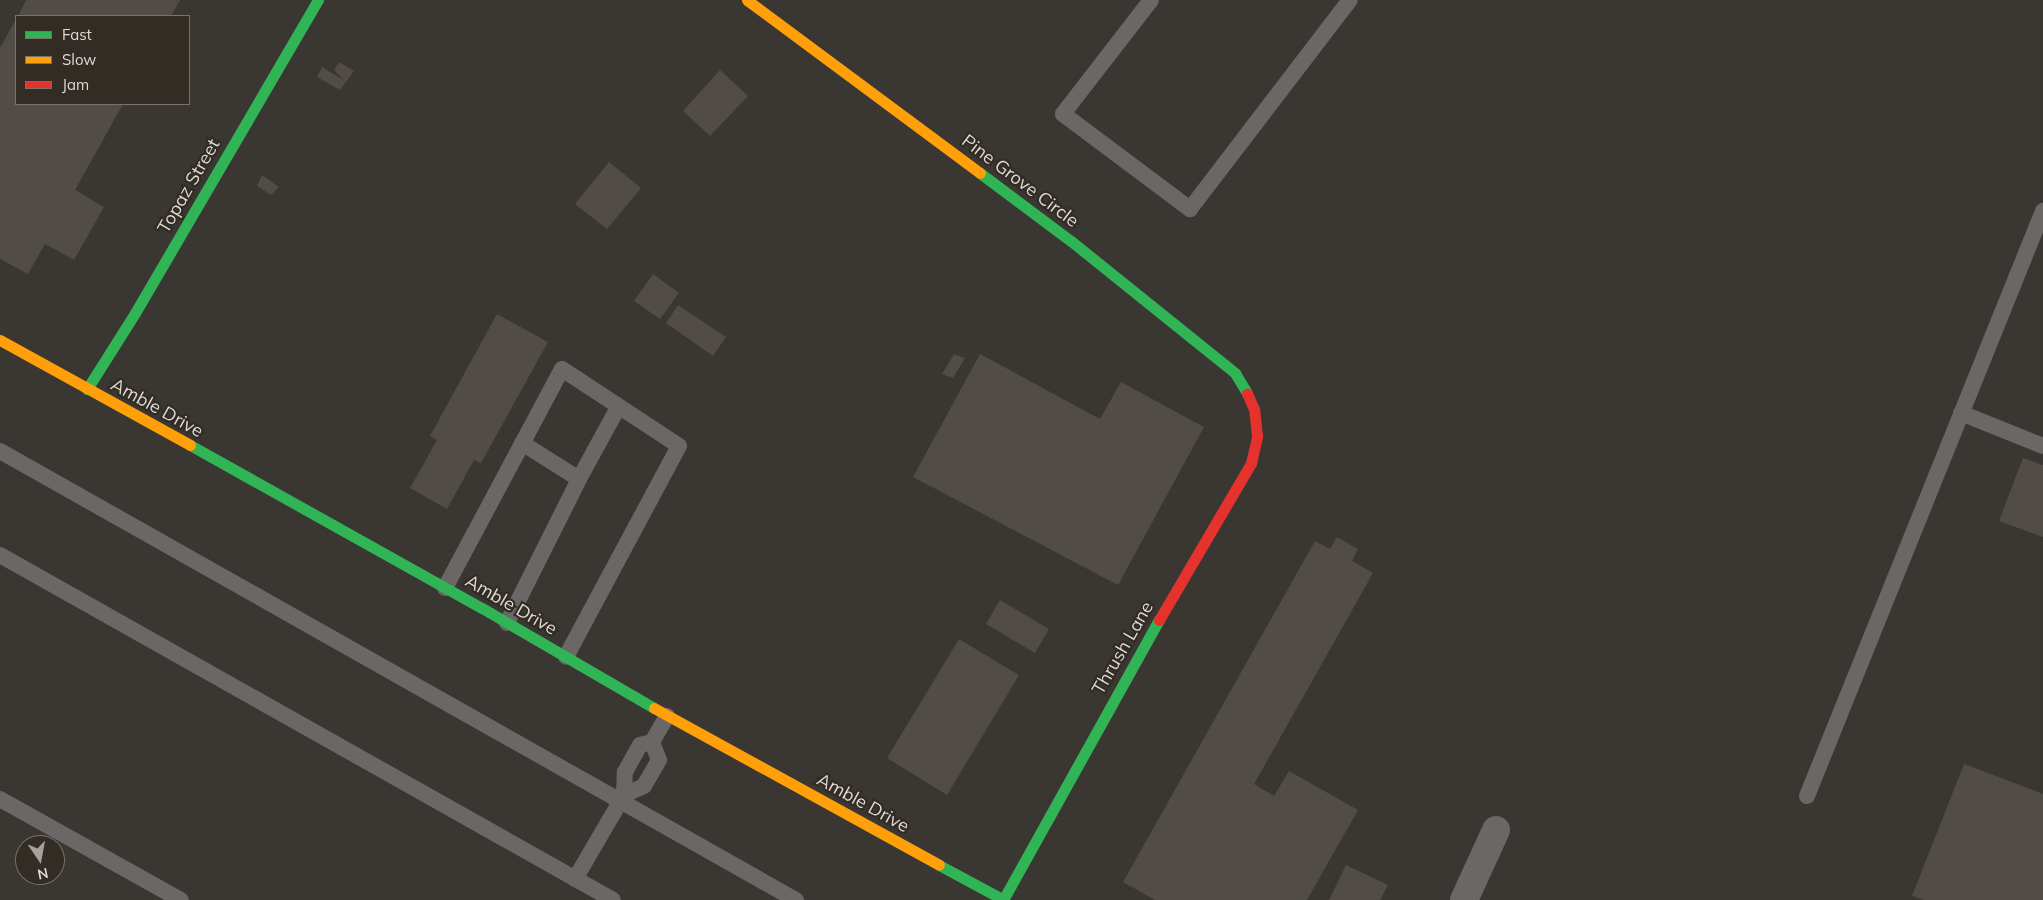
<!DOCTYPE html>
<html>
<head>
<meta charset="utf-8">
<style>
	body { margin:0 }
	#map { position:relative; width:2043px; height:900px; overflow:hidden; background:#3a3632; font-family:Mulish,sans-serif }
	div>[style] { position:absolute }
	.building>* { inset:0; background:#524c46 }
	.lane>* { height:16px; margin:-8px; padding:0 8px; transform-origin:8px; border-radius:8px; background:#6a6766 }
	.street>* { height:28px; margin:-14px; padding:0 14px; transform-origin:14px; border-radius:14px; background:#6a6766 }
	.fast>* { height:11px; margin:-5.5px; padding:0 5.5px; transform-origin:5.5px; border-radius:5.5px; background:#30b455 }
	.slow>* { height:11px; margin:-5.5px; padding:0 5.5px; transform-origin:5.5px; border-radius:5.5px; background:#ff9f0a }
	.jam>* { height:11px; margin:-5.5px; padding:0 5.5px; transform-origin:5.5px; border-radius:5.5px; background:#e5322d }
	span { translate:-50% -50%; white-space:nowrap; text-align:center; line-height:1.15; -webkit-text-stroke:4.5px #322c25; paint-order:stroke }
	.street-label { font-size:18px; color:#dedad5 }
	.legend { position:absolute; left:15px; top:15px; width:175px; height:90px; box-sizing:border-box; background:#322c25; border:1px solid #77726b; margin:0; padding:6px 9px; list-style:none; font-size:15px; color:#dedad5 }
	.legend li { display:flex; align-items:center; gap:10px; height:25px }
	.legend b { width:25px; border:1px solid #77726b }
	.north { position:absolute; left:15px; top:835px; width:50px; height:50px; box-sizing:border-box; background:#322c25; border:1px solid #77726b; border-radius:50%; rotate:168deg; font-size:14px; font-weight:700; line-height:20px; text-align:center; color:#dedad5 }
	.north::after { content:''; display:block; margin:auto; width:18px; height:22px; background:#a5a19c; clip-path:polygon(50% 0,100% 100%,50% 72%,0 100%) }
</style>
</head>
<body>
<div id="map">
	<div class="building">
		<div style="clip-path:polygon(26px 0,180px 0,171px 16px,18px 16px)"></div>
		<div style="clip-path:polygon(16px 19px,16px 104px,123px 104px,75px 190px,104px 207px,74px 260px,45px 244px,28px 274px,0 259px,0 48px)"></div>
		<div style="clip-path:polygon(339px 62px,354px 71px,340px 90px,317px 77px,322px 67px,345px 81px,334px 70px)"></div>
		<div style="clip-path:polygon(720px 70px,748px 96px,710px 136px,683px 111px)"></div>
		<div style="clip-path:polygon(609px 162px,641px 188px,607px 229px,575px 204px)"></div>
		<div style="clip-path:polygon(262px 175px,279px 187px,271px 195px,257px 186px)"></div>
		<div style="clip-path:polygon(653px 274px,679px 293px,660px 319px,634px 301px)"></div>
		<div style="clip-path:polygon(678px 305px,726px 337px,713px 356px,666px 323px)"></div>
		<div style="clip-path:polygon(497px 314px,548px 342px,481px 463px,474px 460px,447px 509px,410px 488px,437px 440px,430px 436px)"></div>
		<div style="clip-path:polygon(954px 354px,965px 358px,953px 378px,942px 374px)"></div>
		<div style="clip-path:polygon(980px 354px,1100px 419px,1121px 382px,1204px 427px,1118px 585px,913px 477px)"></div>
		<div style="clip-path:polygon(2023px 458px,2043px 465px,2043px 537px,1999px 521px)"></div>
		<div style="clip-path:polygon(1337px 537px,1358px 549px,1352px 561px,1373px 573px,1254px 784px,1274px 796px,1289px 771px,1358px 810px,1307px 900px,1155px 900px,1123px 882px,1315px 541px,1330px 549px)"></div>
		<div style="clip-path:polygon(1000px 600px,1049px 629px,1035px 653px,986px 624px)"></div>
		<div style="clip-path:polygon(959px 639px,1019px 675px,947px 795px,887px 758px)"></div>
		<div style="clip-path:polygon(1964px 764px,2043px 794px,2043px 900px,1924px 900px,1912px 896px)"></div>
		<div style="clip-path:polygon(1346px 865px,1388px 885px,1380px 900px,1329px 900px)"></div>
	</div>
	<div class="lane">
		<div style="left:1151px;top:0;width:144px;rotate:127.7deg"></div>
		<div style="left:1063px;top:114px;width:159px;rotate:36.8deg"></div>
		<div style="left:1190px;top:209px;width:263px;rotate:-52.6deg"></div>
		<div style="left:1961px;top:413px;width:88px;rotate:21.9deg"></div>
		<div style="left:522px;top:443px;width:67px;rotate:32.3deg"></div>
		<div style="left:0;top:451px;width:914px;rotate:29.43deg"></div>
		<div style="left:0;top:555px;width:703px;rotate:29.37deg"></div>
		<div style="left:445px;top:588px;width:248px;rotate:-61.9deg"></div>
		<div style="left:562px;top:369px;width:140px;rotate:33.3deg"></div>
		<div style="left:679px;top:446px;width:239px;rotate:118.2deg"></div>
		<div style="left:507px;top:623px;width:161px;rotate:-63.4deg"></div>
		<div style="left:579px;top:479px;width:83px;rotate:-61.3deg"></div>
		<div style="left:652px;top:742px;width:19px;rotate:69deg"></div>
		<div style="left:659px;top:760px;width:30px;rotate:120deg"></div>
		<div style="left:644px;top:786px;width:22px;rotate:156deg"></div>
		<div style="left:624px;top:795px;width:23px;rotate:-88deg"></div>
		<div style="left:625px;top:772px;width:31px;rotate:-61deg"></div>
		<div style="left:640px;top:745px;width:12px;rotate:-14deg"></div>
		<div style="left:652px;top:742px;width:30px;rotate:-60deg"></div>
		<div style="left:1807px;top:796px;width:631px;rotate:-68.03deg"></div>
		<div style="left:0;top:799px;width:207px;rotate:29.2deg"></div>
		<div style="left:575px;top:879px;width:97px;rotate:-59.7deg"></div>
	</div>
	<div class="street">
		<div style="left:1464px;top:900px;width:77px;rotate:-65.4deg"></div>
	</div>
	<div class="fast">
		<div style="left:980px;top:173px;width:114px;rotate:36.8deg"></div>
		<div style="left:1071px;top:241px;width:211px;rotate:38.8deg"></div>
		<div style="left:1235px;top:373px;width:23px;rotate:59deg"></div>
		<div style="left:87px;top:389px;width:90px;rotate:-57.7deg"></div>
		<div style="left:135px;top:313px;width:363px;rotate:-59.7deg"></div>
		<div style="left:190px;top:445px;width:334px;rotate:29.2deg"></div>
		<div style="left:482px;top:608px;width:199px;rotate:30.2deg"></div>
		<div style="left:939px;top:865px;width:74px;rotate:28.3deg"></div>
		<div style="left:1003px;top:900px;width:321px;rotate:-60.9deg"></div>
	</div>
	<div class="slow">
		<div style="left:747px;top:0;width:290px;rotate:36.6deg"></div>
		<div style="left:0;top:340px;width:217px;rotate:28.9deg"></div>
		<div style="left:654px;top:708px;width:325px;rotate:28.8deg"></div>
	</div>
	<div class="jam">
		<div style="left:1159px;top:620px;width:182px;rotate:-59.6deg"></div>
		<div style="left:1251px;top:463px;width:28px;rotate:-77deg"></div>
		<div style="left:1257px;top:436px;width:27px;rotate:-96deg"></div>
		<div style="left:1254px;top:409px;width:17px;rotate:-114deg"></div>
	</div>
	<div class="street-label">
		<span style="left:1020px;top:181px;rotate:37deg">Pine Grove Circle</span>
		<span style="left:189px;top:186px;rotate:-60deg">Topaz Street</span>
		<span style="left:157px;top:408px;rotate:29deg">Amble Drive</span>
		<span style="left:511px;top:605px;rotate:30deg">Amble Drive</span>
		<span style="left:1123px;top:648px;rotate:-60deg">Thrush Lane</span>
		<span style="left:863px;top:803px;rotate:29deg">Amble Drive</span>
	</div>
	<ul class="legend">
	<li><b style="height:6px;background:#30b455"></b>Fast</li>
	<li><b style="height:6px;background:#ff9f0a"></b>Slow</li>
	<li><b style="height:6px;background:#e5322d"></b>Jam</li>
	</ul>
	<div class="north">N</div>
</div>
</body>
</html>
